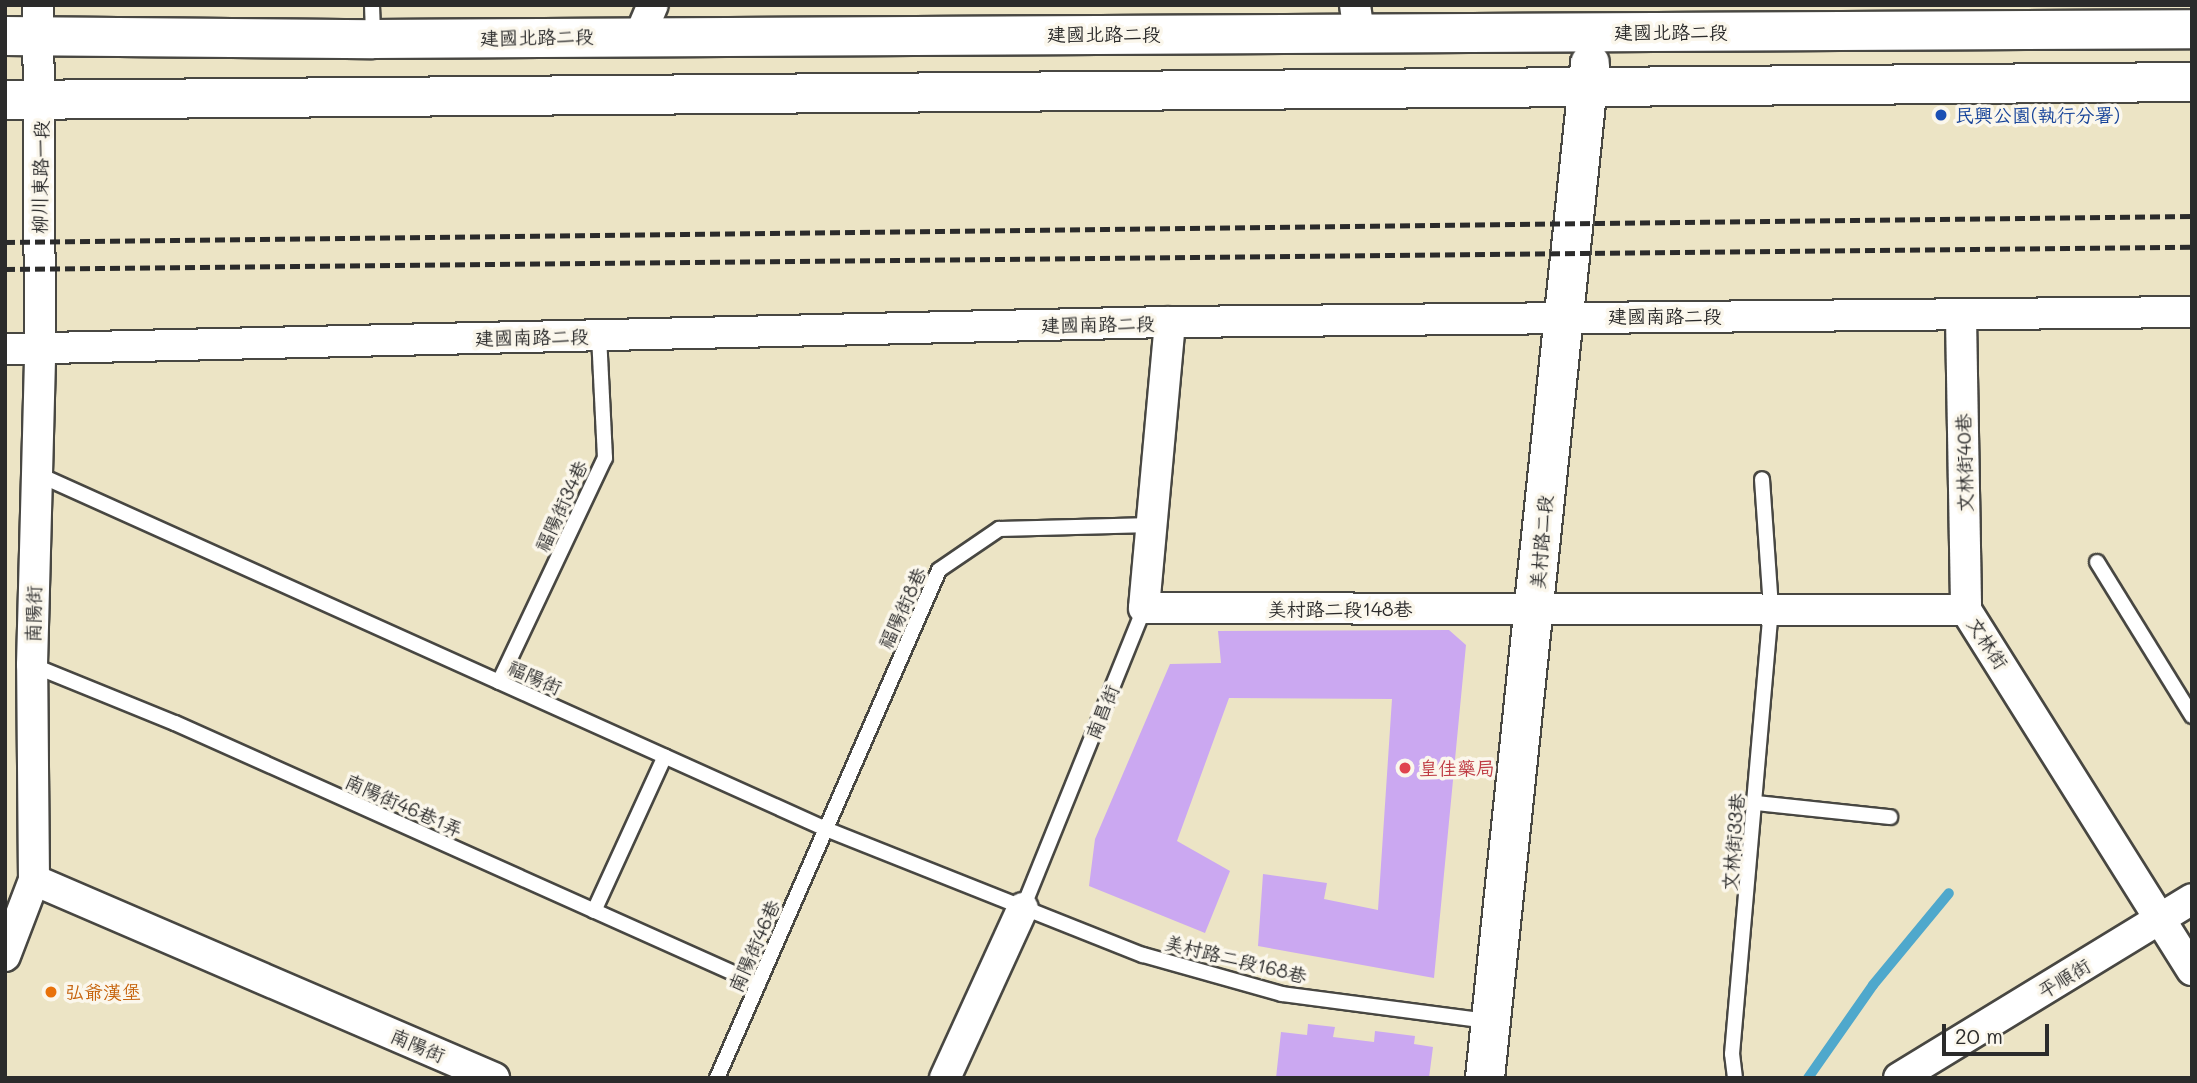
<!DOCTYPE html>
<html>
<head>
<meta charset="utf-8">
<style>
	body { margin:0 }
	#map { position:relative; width:2197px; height:1083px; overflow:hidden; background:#ece4c5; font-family:Mali,"LXGW WenKai TC",sans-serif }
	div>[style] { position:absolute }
	.stream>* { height:10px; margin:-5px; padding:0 5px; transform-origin:5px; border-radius:5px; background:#4fa8cc }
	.building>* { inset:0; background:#cba8f1 }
	.roads { filter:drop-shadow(2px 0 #484742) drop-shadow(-2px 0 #484742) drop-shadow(0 2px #484742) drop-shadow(0 -2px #484742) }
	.lane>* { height:14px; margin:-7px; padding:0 7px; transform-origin:7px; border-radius:7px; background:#fff }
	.street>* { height:30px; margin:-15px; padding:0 15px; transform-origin:15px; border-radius:15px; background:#fff }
	.secondary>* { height:38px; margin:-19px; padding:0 19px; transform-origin:19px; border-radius:19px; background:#fff }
	.rail>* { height:5px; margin-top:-2.5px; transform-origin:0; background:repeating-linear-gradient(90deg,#2b2b2b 0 10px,transparent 0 15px) }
	.dots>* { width:19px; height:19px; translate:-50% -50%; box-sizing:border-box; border:4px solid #fbf7ec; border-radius:50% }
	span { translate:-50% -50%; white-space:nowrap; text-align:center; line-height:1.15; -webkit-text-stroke:7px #fbf7ec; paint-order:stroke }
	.street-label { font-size:19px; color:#2b2b2b }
	.transit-label { font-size:19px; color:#164399 }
	.left { translate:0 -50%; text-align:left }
	.health-label { font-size:19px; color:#be3a42 }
	.food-label { font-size:19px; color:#c56008 }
	.frame { position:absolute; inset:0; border:7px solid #2b2b2b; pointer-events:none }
	.scale { position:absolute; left:1942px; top:1024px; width:107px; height:32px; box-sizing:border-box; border:4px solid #2b2b2b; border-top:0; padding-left:9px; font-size:21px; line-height:24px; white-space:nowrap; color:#2b2b2b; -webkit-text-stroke:5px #fbf7ec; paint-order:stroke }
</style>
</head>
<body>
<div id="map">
	<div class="stream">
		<div style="left:1808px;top:1078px;width:113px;rotate:-55deg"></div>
		<div style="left:1873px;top:985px;width:119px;rotate:-50.4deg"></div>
	</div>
	<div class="building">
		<div style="clip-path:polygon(1449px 630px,1466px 645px,1434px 978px,1258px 946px,1263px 874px,1327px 883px,1324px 899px,1378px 910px,1392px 699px,1229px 698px,1177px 841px,1230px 871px,1205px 933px,1089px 886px,1095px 839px,1170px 664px,1221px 663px,1218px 631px)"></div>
		<div style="clip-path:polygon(1308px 1024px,1335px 1027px,1333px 1037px,1374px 1042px,1375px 1031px,1415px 1036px,1414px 1044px,1433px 1047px,1429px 1078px,1276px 1078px,1281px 1032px,1307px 1035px)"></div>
	</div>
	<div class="roads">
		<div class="lane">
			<div style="left:372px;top:5px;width:34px;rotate:88deg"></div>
			<div style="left:35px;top:473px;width:867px;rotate:24.23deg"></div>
			<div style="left:826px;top:829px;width:341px;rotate:21.7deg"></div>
			<div style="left:1143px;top:955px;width:144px;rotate:15.7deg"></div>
			<div style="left:1282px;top:994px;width:208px;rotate:7.5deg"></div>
			<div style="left:2097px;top:562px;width:181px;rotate:58.3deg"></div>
			<div style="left:32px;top:665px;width:154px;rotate:22.1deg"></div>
			<div style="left:175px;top:723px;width:639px;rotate:24.12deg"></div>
			<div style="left:499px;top:682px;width:248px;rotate:-64.7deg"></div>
			<div style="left:605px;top:458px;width:122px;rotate:-92.8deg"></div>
			<div style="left:1756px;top:803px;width:135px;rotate:6deg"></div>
			<div style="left:1023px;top:908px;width:323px;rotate:-68deg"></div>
			<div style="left:594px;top:911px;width:170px;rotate:-65.4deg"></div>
			<div style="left:717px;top:1078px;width:554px;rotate:-66.39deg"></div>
			<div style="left:939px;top:570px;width:73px;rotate:-34.3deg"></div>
			<div style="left:999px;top:529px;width:153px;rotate:-1.5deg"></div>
			<div style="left:1735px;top:1078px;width:24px;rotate:-97deg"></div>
			<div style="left:1732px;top:1054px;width:448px;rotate:-85deg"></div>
			<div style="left:1771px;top:608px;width:129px;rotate:-94deg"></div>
		</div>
		<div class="street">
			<div style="left:1355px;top:5px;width:28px;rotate:82deg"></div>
			<div style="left:640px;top:35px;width:33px;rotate:-67deg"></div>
			<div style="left:1961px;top:317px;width:293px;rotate:89deg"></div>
			<div style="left:1170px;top:322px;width:287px;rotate:95.2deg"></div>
			<div style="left:1144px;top:608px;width:822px;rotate:0.14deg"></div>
			<div style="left:1966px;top:610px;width:425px;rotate:57.9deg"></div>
			<div style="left:5px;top:349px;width:1165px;rotate:-1.33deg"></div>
			<div style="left:1170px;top:322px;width:1022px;rotate:-0.56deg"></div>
			<div style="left:34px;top:880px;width:501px;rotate:23.29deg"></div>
			<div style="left:5px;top:956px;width:81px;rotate:-69.1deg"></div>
			<div style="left:34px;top:880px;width:215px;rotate:-90.5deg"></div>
			<div style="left:32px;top:665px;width:316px;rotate:-88.5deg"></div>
			<div style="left:40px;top:349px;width:344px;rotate:-90.3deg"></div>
			<div style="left:945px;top:1078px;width:187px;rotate:-65.4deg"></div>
			<div style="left:1899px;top:1078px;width:343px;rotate:-31.4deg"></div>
		</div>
		<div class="secondary">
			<div style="left:5px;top:36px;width:368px;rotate:0.5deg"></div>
			<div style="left:373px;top:39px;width:1819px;rotate:-0.31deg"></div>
			<div style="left:5px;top:100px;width:2187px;rotate:-0.47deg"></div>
			<div style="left:1485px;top:1078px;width:1020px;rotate:-84.09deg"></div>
		</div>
	</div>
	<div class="rail">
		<div style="left:5px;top:242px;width:2187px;rotate:-0.68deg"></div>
		<div style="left:5px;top:269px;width:2187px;rotate:-0.58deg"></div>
	</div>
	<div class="dots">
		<div style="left:1941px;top:115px;background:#1a4fb4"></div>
		<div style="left:1405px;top:768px;background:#e0444e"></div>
		<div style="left:51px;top:992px;background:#e8710a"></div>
	</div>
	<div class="street-label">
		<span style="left:1671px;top:32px">建國北路二段</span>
		<span style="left:1104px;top:34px">建國北路二段</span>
		<span style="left:537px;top:37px;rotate:-1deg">建國北路二段</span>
		<span style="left:40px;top:177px;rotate:-89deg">柳川東路一段</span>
		<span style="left:1665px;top:316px">建國南路二段</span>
		<span style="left:1098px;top:324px;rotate:-1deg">建國南路二段</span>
		<span style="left:532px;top:337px;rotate:-1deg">建國南路二段</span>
		<span style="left:1964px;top:463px;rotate:-91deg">文林街40巷</span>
		<span style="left:561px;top:506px;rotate:-65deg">福陽街34巷</span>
		<span style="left:1541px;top:542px;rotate:-85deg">美村路二段</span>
		<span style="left:902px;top:608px;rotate:-65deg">福陽街8巷</span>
		<span style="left:1340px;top:609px">美村路二段148巷</span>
		<span style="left:33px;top:614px;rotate:-89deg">南陽街</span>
		<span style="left:1988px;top:643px;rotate:57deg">文林街</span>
		<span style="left:535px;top:677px;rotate:24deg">福陽街</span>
		<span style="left:1102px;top:712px;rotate:-68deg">南昌街</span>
		<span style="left:404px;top:805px;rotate:24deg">南陽街46巷1弄</span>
		<span style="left:1733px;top:842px;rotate:-85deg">文林街33巷</span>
		<span style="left:754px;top:946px;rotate:-66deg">南陽街46巷</span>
		<span style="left:1236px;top:959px;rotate:14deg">美村路二段168巷</span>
		<span style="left:2064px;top:978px;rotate:-31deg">平順街</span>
		<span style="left:418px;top:1045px;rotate:23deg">南陽街</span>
	</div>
	<div class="transit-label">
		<span class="left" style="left:1955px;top:115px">民興公園(執行分署)</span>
	</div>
	<div class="health-label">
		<span class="left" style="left:1419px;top:768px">皇佳藥局</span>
	</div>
	<div class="food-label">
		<span class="left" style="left:65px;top:992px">弘爺漢堡</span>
	</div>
	<div class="frame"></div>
	<div class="scale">20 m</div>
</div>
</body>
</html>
